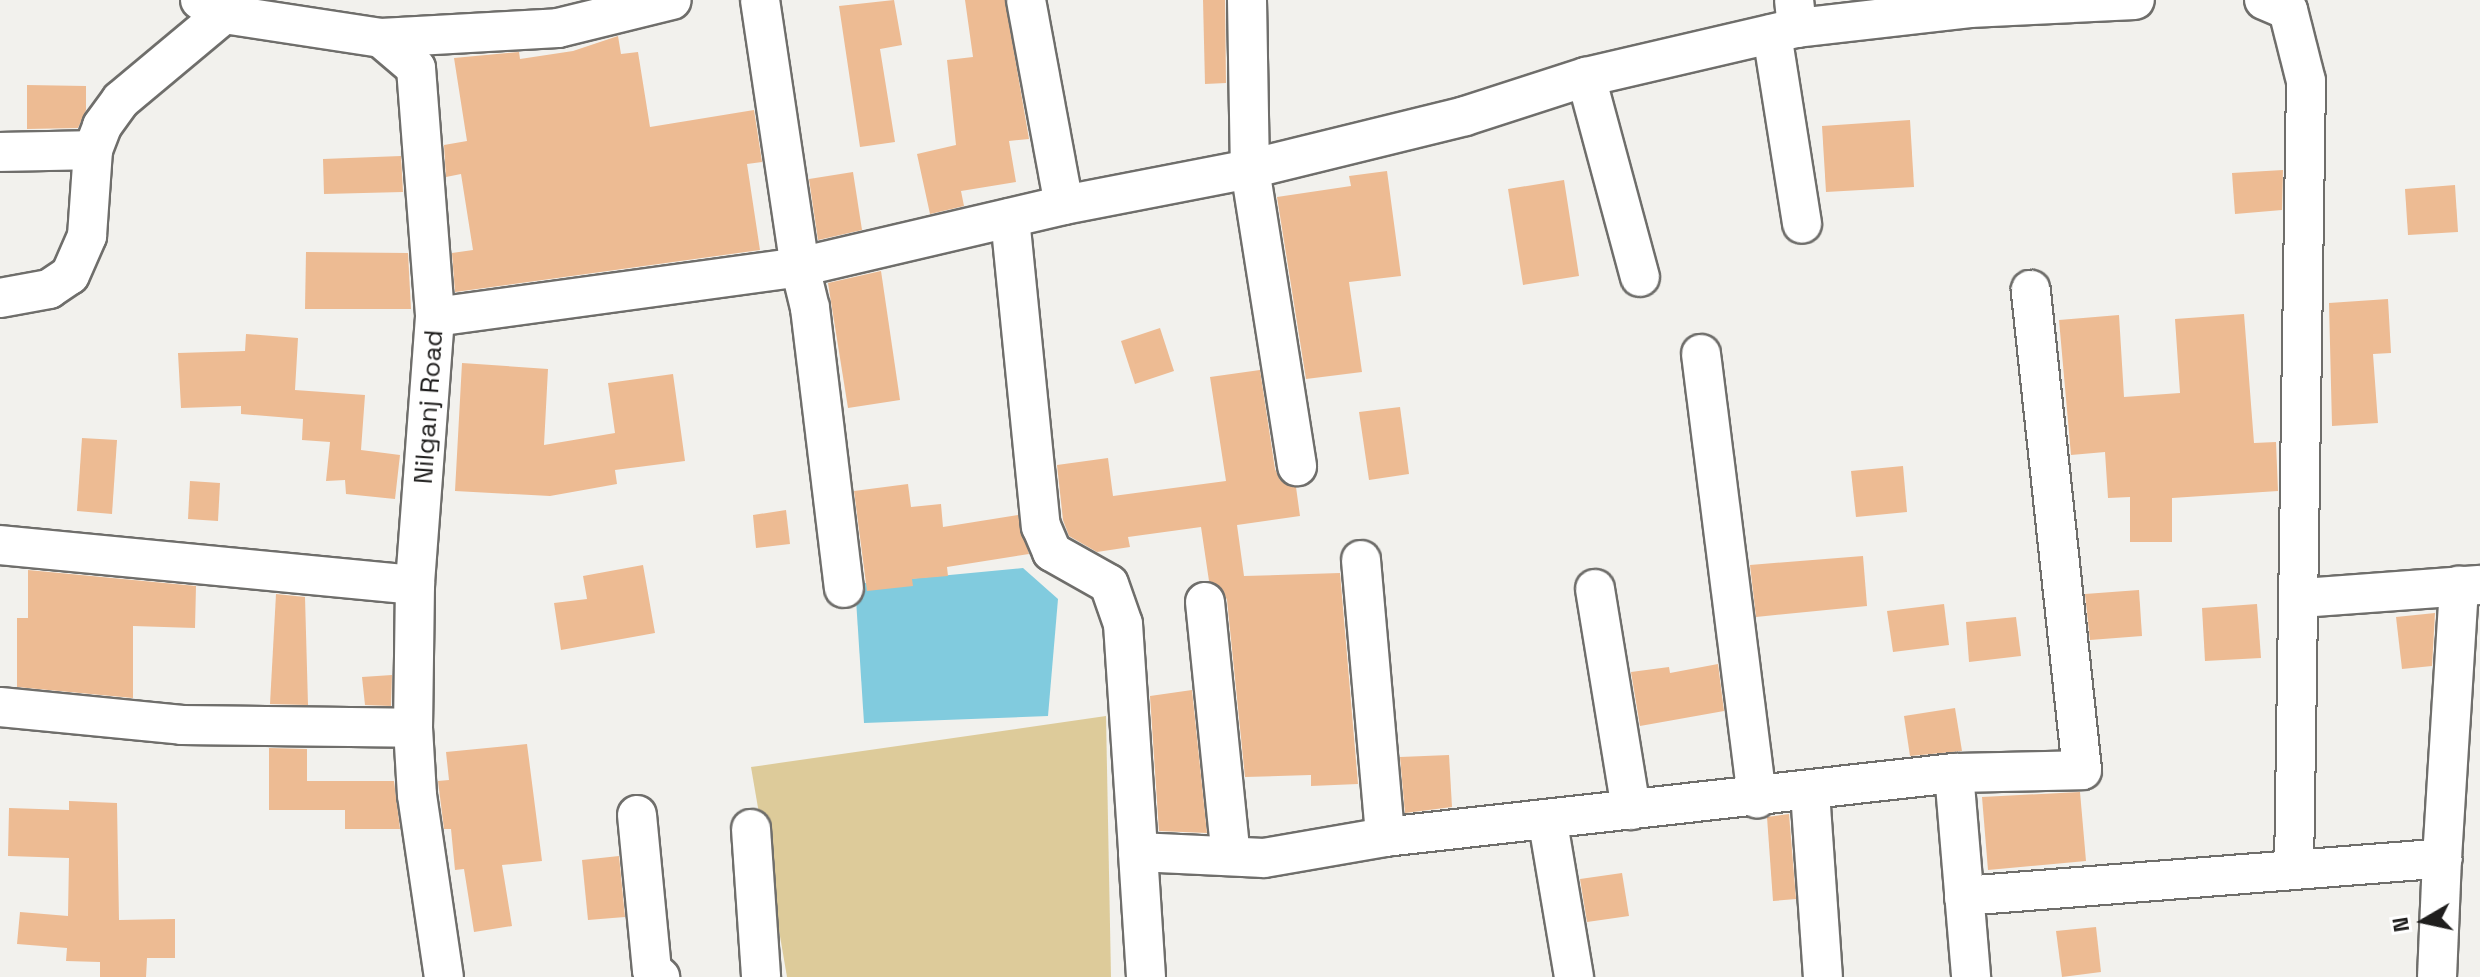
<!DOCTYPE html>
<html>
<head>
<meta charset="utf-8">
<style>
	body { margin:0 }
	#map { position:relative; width:2480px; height:977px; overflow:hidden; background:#f2f1ed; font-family:"Space Grotesk",sans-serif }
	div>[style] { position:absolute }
	.green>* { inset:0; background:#ddcb9a }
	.water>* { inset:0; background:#81cbde }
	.building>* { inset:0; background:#edbb93 }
	.roads { filter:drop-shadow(2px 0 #6f6e6b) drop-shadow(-2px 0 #6f6e6b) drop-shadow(0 2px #6f6e6b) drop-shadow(0 -2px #6f6e6b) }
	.minor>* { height:38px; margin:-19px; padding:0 19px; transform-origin:19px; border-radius:19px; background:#fff }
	span { translate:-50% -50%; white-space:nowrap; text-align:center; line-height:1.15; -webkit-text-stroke:8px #fff; paint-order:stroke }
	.street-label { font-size:26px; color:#1f1e1d }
	.north { position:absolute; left:2384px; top:881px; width:80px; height:80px; -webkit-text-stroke:6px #fff; paint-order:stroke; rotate:261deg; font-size:22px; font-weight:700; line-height:32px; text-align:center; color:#1f1e1d }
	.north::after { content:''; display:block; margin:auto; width:28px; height:36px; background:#1f1e1d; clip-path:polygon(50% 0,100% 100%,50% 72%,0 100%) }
</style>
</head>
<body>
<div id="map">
	<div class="green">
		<div style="clip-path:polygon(1106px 716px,1111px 977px,787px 977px,751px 767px)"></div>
	</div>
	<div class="water">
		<div style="clip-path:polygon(1023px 568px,1058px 599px,1048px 716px,864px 723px,855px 584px)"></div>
	</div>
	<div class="building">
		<div style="clip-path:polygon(894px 0,902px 45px,880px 49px,895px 142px,860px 147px,839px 6px)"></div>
		<div style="clip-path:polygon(965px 0,1005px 0,1029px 139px,1009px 141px,1016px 182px,961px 191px,964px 206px,930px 214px,917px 154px,956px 145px,947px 60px,973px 57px)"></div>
		<div style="clip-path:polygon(1203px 0,1225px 0,1226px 83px,1205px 84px)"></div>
		<div style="clip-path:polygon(618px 36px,621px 54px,638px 52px,650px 127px,754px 110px,762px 162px,747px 164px,760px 250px,455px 292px,452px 253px,473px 250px,461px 174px,446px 177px,444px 145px,467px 141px,454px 58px,519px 52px,520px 59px,573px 51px)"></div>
		<div style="clip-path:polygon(27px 85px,86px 86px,86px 110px,78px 128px,27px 129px)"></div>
		<div style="clip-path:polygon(1910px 120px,1914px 187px,1826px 192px,1822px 126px)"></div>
		<div style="clip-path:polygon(401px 156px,403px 192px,324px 194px,323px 159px)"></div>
		<div style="clip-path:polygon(2283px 170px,2282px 210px,2235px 214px,2232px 173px)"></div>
		<div style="clip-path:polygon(1387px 171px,1401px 276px,1349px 282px,1362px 372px,1306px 379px,1277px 197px,1351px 186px,1349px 176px)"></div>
		<div style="clip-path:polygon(853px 172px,862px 230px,818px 240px,809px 179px)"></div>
		<div style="clip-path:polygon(1564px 180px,1579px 276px,1523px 285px,1508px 189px)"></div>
		<div style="clip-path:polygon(2455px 185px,2458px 232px,2408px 235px,2405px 189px)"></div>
		<div style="clip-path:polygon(306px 252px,408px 253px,411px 309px,305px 309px)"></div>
		<div style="clip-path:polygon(881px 271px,900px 400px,848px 408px,828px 283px)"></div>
		<div style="clip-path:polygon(2388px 299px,2391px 353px,2373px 354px,2378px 423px,2332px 426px,2329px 303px)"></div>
		<div style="clip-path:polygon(2244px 314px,2254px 443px,2276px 442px,2278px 491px,2172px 498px,2172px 542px,2130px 542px,2130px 497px,2108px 498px,2105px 452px,2071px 455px,2059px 320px,2119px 315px,2124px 397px,2180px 393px,2175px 319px)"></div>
		<div style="clip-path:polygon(1160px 328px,1174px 371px,1135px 384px,1121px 341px)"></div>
		<div style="clip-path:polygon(246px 334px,298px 338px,295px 390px,365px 395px,361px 450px,400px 455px,395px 499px,346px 494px,345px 480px,326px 481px,330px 442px,302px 440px,303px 419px,241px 414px,241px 406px,181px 408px,178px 353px,245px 351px)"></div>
		<div style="clip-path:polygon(462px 363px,548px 369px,544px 445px,615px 433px,608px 383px,673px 374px,685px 461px,615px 470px,617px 484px,550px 496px,455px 491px)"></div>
		<div style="clip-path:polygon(1260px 370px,1275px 469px,1280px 480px,1296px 487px,1300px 516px,1237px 525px,1244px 576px,1340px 573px,1358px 784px,1311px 786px,1311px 775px,1245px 777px,1227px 600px,1222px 589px,1209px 581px,1201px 527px,1128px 537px,1130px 547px,1097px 552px,1069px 536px,1063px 520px,1057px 465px,1108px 458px,1113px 496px,1226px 481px,1210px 377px)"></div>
		<div style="clip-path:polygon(1400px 407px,1409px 474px,1369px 480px,1359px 412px)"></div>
		<div style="clip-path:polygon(82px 438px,117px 440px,112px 514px,77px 511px)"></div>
		<div style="clip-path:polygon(1903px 466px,1907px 512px,1856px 517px,1851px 471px)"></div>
		<div style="clip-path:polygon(190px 481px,220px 483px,218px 521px,188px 519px)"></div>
		<div style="clip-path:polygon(908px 484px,911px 507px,941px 504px,943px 527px,1018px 515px,1029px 554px,947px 567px,948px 576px,912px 579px,913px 586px,867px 591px,854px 491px)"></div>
		<div style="clip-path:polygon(786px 510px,790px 544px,756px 548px,753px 515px)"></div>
		<div style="clip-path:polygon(1863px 556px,1867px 606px,1756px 617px,1750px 565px)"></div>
		<div style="clip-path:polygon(643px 565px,655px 633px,561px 650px,554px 603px,587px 599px,583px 576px)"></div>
		<div style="clip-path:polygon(28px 570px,196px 586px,195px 628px,133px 626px,133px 698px,17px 687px,17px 618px,28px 618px)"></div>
		<div style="clip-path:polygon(2139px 590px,2142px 636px,2090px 640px,2085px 594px)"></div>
		<div style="clip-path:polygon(276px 594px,305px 597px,308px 705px,270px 704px)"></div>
		<div style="clip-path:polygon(1944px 604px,1949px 645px,1893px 652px,1887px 611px)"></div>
		<div style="clip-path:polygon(2257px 604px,2261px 658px,2205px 661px,2202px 608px)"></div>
		<div style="clip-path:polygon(2435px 613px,2432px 666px,2402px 669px,2396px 617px)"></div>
		<div style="clip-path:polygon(2016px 617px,2021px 656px,1969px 662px,1966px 622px)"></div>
		<div style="clip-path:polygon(1718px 664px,1724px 711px,1640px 726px,1631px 672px,1669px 667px,1670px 673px)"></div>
		<div style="clip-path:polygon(392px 675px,391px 706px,365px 705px,362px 677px)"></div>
		<div style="clip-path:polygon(1192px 690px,1207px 833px,1159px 831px,1150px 696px)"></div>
		<div style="clip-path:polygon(1955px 708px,1962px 751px,1910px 756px,1904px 716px)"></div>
		<div style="clip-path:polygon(527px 744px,542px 861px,502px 865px,512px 926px,474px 932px,464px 869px,455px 870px,451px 829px,444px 829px,438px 781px,449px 780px,446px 752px)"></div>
		<div style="clip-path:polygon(269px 748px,307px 749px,307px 781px,394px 781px,400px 829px,345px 829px,345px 810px,269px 810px)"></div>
		<div style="clip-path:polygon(1449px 755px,1452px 807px,1405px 813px,1400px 757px)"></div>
		<div style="clip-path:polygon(2080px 792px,2086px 861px,1988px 870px,1982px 797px)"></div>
		<div style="clip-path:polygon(69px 801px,117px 803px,119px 920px,175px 919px,175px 958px,147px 958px,146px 977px,100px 977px,100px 962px,66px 961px,67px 948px,17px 944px,20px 912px,68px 916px,69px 858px,8px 856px,9px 808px,69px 810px)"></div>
		<div style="clip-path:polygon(1789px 814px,1796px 899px,1773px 901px,1767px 817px)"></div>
		<div style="clip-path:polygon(619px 856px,625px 917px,588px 920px,582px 860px)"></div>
		<div style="clip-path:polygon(1622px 873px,1629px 916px,1587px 922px,1580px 879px)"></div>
		<div style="clip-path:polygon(2096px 927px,2101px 972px,2062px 977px,2056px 931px)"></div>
	</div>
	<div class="roads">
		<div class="minor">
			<div style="left:200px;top:0;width:28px;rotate:30deg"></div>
			<div style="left:224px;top:14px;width:159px;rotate:8.7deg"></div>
			<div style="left:381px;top:38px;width:46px;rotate:40.6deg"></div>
			<div style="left:416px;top:68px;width:250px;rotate:85.6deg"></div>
			<div style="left:435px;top:317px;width:269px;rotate:94.3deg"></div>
			<div style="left:415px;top:585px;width:143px;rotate:90.8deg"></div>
			<div style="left:413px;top:728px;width:67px;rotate:86.6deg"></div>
			<div style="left:417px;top:795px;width:184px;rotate:81.6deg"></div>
			<div style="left:760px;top:0;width:270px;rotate:81.5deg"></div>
			<div style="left:800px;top:267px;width:271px;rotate:-13.2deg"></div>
			<div style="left:1026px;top:0;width:208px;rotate:79.5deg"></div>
			<div style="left:1064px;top:205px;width:189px;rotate:-11deg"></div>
			<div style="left:1250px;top:169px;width:221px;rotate:-13.8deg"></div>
			<div style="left:1465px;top:116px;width:127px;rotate:-17.9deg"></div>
			<div style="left:1586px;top:77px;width:217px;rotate:-13.1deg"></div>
			<div style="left:1797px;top:28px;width:28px;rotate:-96deg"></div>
			<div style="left:1247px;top:0;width:169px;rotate:89deg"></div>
			<div style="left:1250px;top:169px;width:301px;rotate:81deg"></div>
			<div style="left:2264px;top:0;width:26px;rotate:23deg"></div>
			<div style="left:2288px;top:10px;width:73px;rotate:75.8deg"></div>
			<div style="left:2306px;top:81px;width:787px;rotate:90.87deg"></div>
			<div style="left:1797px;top:28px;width:174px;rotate:-6.6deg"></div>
			<div style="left:1970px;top:8px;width:165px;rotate:-2.8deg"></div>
			<div style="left:1772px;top:34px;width:192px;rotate:81deg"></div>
			<div style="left:381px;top:38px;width:177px;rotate:-3.2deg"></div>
			<div style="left:558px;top:28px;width:117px;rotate:-13.8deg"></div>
			<div style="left:1586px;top:77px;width:207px;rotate:74.9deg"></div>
			<div style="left:0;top:152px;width:93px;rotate:-1.2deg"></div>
			<div style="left:1010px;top:218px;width:310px;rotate:84.3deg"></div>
			<div style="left:1041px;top:526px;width:28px;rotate:67deg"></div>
			<div style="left:1052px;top:552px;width:65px;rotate:29.3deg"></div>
			<div style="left:1109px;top:584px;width:42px;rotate:70.7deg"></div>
			<div style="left:1123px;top:624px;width:228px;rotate:86.2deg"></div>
			<div style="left:0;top:298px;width:50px;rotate:-10.4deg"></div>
			<div style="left:49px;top:289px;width:25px;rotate:-34deg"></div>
			<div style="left:70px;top:275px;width:43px;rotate:-66.4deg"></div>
			<div style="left:87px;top:236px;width:86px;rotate:-86deg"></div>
			<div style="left:93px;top:150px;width:26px;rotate:-69deg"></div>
			<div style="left:102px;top:126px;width:32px;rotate:-54deg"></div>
			<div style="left:121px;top:100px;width:134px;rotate:-39.9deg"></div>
			<div style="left:435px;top:317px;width:368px;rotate:-7.8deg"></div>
			<div style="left:800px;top:267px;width:42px;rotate:76.3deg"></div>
			<div style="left:810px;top:308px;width:282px;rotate:83.1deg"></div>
			<div style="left:1701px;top:354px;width:448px;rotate:82.8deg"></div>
			<div style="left:0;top:545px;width:417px;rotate:5.5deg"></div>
			<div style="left:1361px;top:560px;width:278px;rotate:85deg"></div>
			<div style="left:1595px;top:589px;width:224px;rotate:80.7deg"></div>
			<div style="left:2302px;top:598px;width:178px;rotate:-4.2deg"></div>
			<div style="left:1205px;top:602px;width:255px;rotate:84.2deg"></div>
			<div style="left:0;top:707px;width:183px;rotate:5.6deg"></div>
			<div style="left:182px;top:725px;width:231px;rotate:0.7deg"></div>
			<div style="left:1954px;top:773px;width:128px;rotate:-1.3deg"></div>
			<div style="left:2082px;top:770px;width:483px;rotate:-96.1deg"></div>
			<div style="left:1810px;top:792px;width:185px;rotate:86deg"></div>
			<div style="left:637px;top:815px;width:156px;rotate:84.5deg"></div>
			<div style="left:652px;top:970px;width:11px;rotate:41deg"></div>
			<div style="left:1548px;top:823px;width:156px;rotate:80.4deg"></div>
			<div style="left:751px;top:829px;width:148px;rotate:86.1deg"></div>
			<div style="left:2442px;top:858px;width:273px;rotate:-86.4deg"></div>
			<div style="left:1964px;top:896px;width:480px;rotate:-4.5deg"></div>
			<div style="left:2442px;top:858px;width:119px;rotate:92.4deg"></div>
			<div style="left:1146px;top:977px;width:125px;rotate:-93.7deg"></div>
			<div style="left:1138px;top:852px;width:126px;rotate:2.7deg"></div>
			<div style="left:1264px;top:858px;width:123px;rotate:-9.8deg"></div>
			<div style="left:1385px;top:837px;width:573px;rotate:-6.42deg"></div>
			<div style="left:1954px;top:773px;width:205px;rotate:85.2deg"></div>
		</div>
	</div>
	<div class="street-label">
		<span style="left:429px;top:407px;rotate:-86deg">Nilganj Road</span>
	</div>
	<div class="north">N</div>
</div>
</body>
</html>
